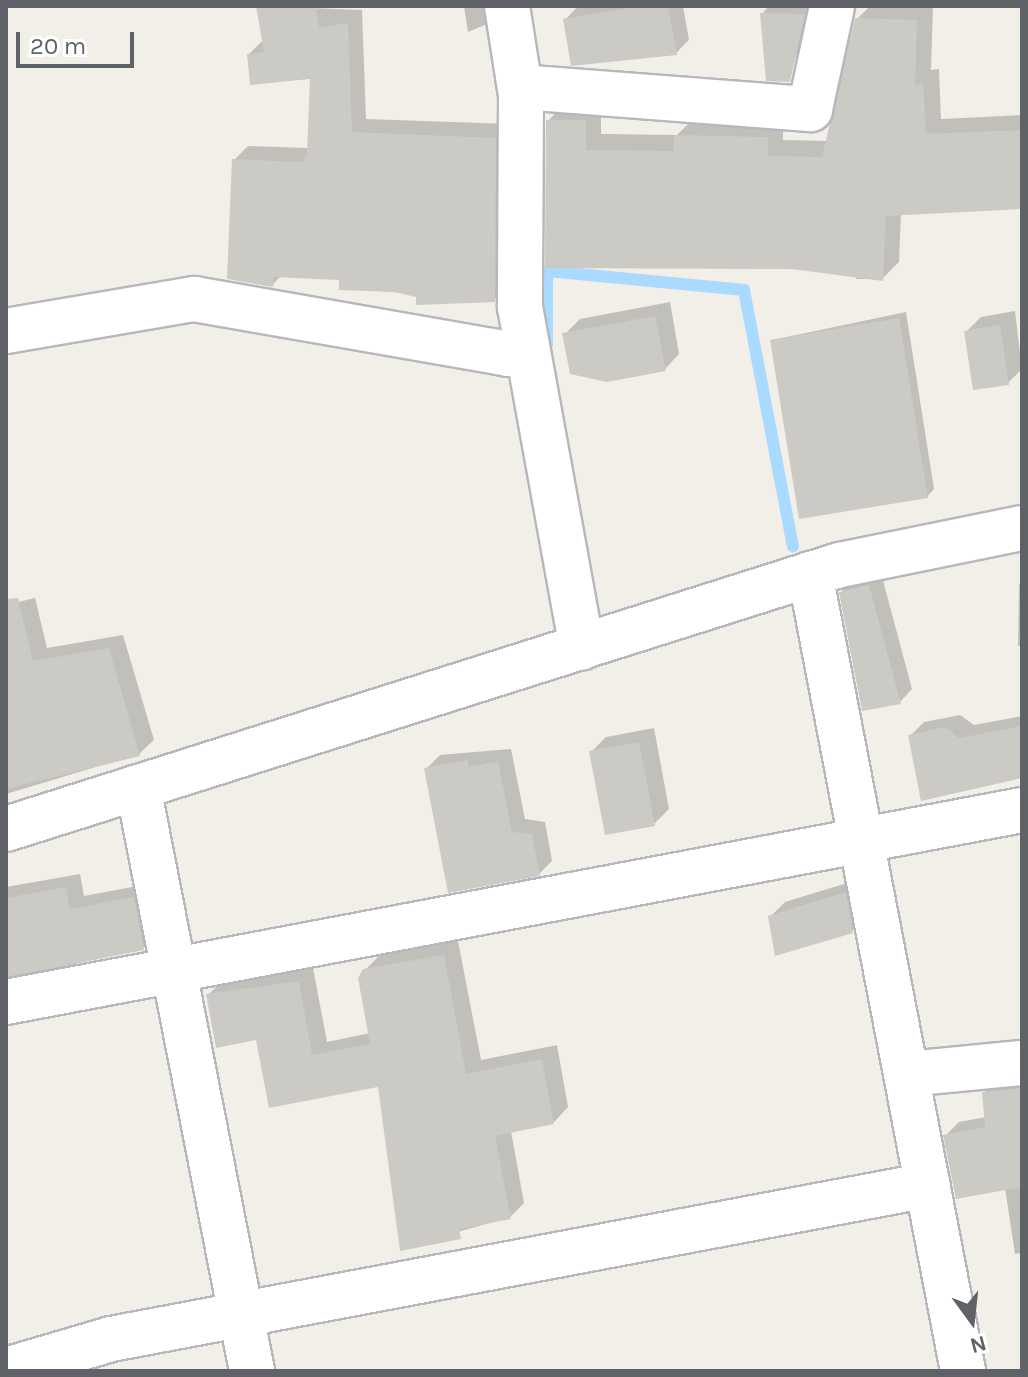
<!DOCTYPE html>
<html>
<head>
<meta charset="utf-8">
<style>
	body { margin:0 }
	#map { position:relative; width:1028px; height:1377px; overflow:hidden; background:#f1efe8; font-family:Karla,sans-serif }
	div>[style] { position:absolute }
	.shadow>* { inset:0; background:#0003 }
	.stream>* { height:12px; margin:-6px; padding:0 6px; transform-origin:6px; border-radius:6px; background:#aadaff }
	.building>* { inset:0; background:#cccac5 }
	.roads { filter:drop-shadow(2px 0 #b5b8bc) drop-shadow(-2px 0 #b5b8bc) drop-shadow(0 2px #b5b8bc) drop-shadow(0 -2px #b5b8bc) }
	.minor>* { height:44px; margin:-22px; padding:0 22px; transform-origin:22px; border-radius:22px; background:#fff }
	.tertiary>* { height:44px; margin:-22px; padding:0 22px; transform-origin:22px; border-radius:22px; background:#fff }
	span { translate:-50% -50%; white-space:nowrap; text-align:center; line-height:1.15; -webkit-text-stroke:8px #fff; paint-order:stroke }
	.frame { position:absolute; inset:0; border:8px solid #5f6368; pointer-events:none }
	.north { position:absolute; left:932px; top:1281px; width:80px; height:80px; -webkit-text-stroke:6px #fff; paint-order:stroke; rotate:165deg; font-size:22px; font-weight:700; line-height:32px; text-align:center; color:#5f6368 }
	.north::after { content:''; display:block; margin:auto; width:28px; height:36px; background:#5f6368; clip-path:polygon(50% 0,100% 100%,50% 72%,0 100%) }
	.scale { position:absolute; left:16px; top:32px; width:118px; height:36px; box-sizing:border-box; border:4px solid #5f6368; border-top:0; padding-left:10px; font-size:24px; line-height:28px; white-space:nowrap; color:#5f6368; -webkit-text-stroke:6px #fff; paint-order:stroke }
</style>
</head>
<body>
<div id="map">
	<div class="shadow">
		<div style="clip-path:polygon(258px 6px,362px 10px,366px 119px,510px 124px,509px 285px,494px 300px,341px 288px,341px 278px,282px 275px,272px 285px,234px 160px,248px 146px,309px 148px,312px 77px,249px 54px,264px 39px)"></div>
		<div style="clip-path:polygon(464px 6px,493px 6px,492px 22px,468px 32px)"></div>
		<div style="clip-path:polygon(578px 6px,683px 6px,689px 40px,676px 53px,565px 20px)"></div>
		<div style="clip-path:polygon(769px 6px,811px 7px,789px 80px,762px 14px)"></div>
		<div style="clip-path:polygon(870px 6px,933px 6px,931px 70px,939px 69px,941px 119px,1022px 115px,1022px 207px,901px 213px,899px 262px,882px 279px,856px 279px,856px 270px,547px 266px,548px 121px,564px 104px,601px 105px,601px 134px,677px 135px,692px 120px,783px 121px,783px 140px,828px 141px,857px 19px)"></div>
		<div style="clip-path:polygon(670px 302px,679px 354px,665px 369px,565px 334px,580px 319px)"></div>
		<div style="clip-path:polygon(1015px 311px,1022px 369px,1008px 383px,966px 332px,981px 317px)"></div>
		<div style="clip-path:polygon(906px 312px,934px 489px,927px 497px,772px 340px)"></div>
		<div style="clip-path:polygon(881px 573px,912px 689px,900px 702px,841px 592px,854px 580px)"></div>
		<div style="clip-path:polygon(1022px 582px,1022px 646px,1018px 646px,1019px 584px)"></div>
		<div style="clip-path:polygon(35px 598px,47px 648px,123px 635px,154px 740px,139px 754px,6px 794px,6px 605px)"></div>
		<div style="clip-path:polygon(960px 715px,974px 725px,1022px 716px,1022px 777px,911px 735px,924px 722px)"></div>
		<div style="clip-path:polygon(654px 728px,669px 809px,654px 824px,591px 752px,606px 737px)"></div>
		<div style="clip-path:polygon(511px 749px,525px 819px,545px 822px,552px 861px,539px 874px,427px 768px,440px 755px)"></div>
		<div style="clip-path:polygon(80px 874px,84px 896px,148px 884px,158px 934px,143px 948px,6px 980px,6px 887px)"></div>
		<div style="clip-path:polygon(860px 879px,867px 916px,852px 931px,770px 917px,785px 902px)"></div>
		<div style="clip-path:polygon(458px 941px,481px 1060px,557px 1045px,568px 1107px,554px 1122px,511px 1131px,524px 1203px,510px 1217px,402px 1248px,380px 1085px,258px 1038px,208px 995px,223px 980px,313px 968px,327px 1042px,370px 1033px,365px 970px,380px 955px)"></div>
		<div style="clip-path:polygon(1022px 1076px,1022px 1253px,1015px 1254px,1005px 1188px,945px 1136px,959px 1122px,986px 1117px,984px 1093px,998px 1079px)"></div>
	</div>
	<div class="stream">
		<div style="left:547px;top:345px;width:74px;rotate:-90deg"></div>
		<div style="left:547px;top:271px;width:198px;rotate:5.5deg"></div>
		<div style="left:744px;top:290px;width:261px;rotate:79.2deg"></div>
	</div>
	<div class="building">
		<div style="clip-path:polygon(256px 6px,316px 6px,319px 27px,348px 23px,352px 132px,496px 138px,495px 302px,416px 305px,416px 297px,395px 292px,339px 290px,339px 280px,274px 277px,273px 287px,227px 279px,232px 159px,303px 162px,307px 152px,310px 79px,250px 85px,247px 54px,264px 52px)"></div>
		<div style="clip-path:polygon(639px 6px,668px 6px,677px 55px,571px 66px,563px 19px)"></div>
		<div style="clip-path:polygon(760px 13px,805px 14px,790px 82px,766px 81px)"></div>
		<div style="clip-path:polygon(855px 18px,917px 20px,915px 85px,923px 84px,926px 134px,1022px 130px,1022px 209px,886px 216px,883px 281px,792px 269px,545px 268px,546px 120px,586px 120px,586px 150px,674px 151px,674px 135px,768px 137px,768px 156px,822px 157px)"></div>
		<div style="clip-path:polygon(655px 316px,666px 371px,607px 382px,570px 374px,562px 333px)"></div>
		<div style="clip-path:polygon(899px 318px,928px 498px,799px 519px,770px 340px)"></div>
		<div style="clip-path:polygon(1000px 325px,1009px 385px,973px 390px,964px 331px)"></div>
		<div style="clip-path:polygon(869px 585px,901px 704px,862px 711px,839px 592px)"></div>
		<div style="clip-path:polygon(18px 598px,33px 661px,109px 648px,140px 756px,6px 789px,6px 599px)"></div>
		<div style="clip-path:polygon(1022px 726px,1022px 778px,921px 801px,908px 735px,946px 727px,959px 738px)"></div>
		<div style="clip-path:polygon(639px 742px,655px 826px,605px 835px,589px 751px)"></div>
		<div style="clip-path:polygon(467px 760px,469px 767px,498px 761px,512px 832px,532px 834px,540px 876px,448px 893px,424px 768px)"></div>
		<div style="clip-path:polygon(66px 887px,70px 909px,134px 897px,144px 950px,6px 977px,6px 898px)"></div>
		<div style="clip-path:polygon(846px 892px,853px 933px,775px 956px,768px 916px)"></div>
		<div style="clip-path:polygon(444px 955px,466px 1074px,542px 1059px,554px 1124px,495px 1136px,511px 1219px,459px 1229px,461px 1239px,400px 1251px,378px 1087px,269px 1108px,256px 1040px,216px 1048px,206px 994px,299px 981px,312px 1055px,370px 1044px,358px 978px,363px 969px)"></div>
		<div style="clip-path:polygon(1022px 1088px,1022px 1187px,956px 1199px,943px 1135px,985px 1127px,982px 1092px)"></div>
	</div>
	<div class="roads">
		<div class="minor">
			<div style="left:507px;top:6px;width:90px;rotate:81.1deg"></div>
			<div style="left:521px;top:95px;width:212px;rotate:90.3deg"></div>
			<div style="left:520px;top:307px;width:346px;rotate:79.7deg"></div>
			<div style="left:521px;top:87px;width:290px;rotate:4.4deg"></div>
			<div style="left:810px;top:109px;width:105px;rotate:-77.9deg"></div>
			<div style="left:6px;top:331px;width:191px;rotate:-9.7deg"></div>
			<div style="left:194px;top:299px;width:319px;rotate:9.9deg"></div>
			<div style="left:508px;top:354px;width:20px;rotate:-9deg"></div>
			<div style="left:810px;top:574px;width:812px;rotate:79.13deg"></div>
			<div style="left:6px;top:1002px;width:1034px;rotate:-10.7deg"></div>
			<div style="left:907px;top:1074px;width:116px;rotate:-5.5deg"></div>
			<div style="left:6px;top:1370px;width:109px;rotate:-16.4deg"></div>
			<div style="left:111px;top:1339px;width:831px;rotate:-10.67deg"></div>
		</div>
		<div class="tertiary">
			<div style="left:138px;top:787px;width:595px;rotate:78.95deg"></div>
			<div style="left:6px;top:829px;width:875px;rotate:-17.57deg"></div>
			<div style="left:840px;top:565px;width:186px;rotate:-11.5deg"></div>
		</div>
	</div>
	<div class="frame"></div>
	<div class="north">N</div>
	<div class="scale">20 m</div>
</div>
</body>
</html>
